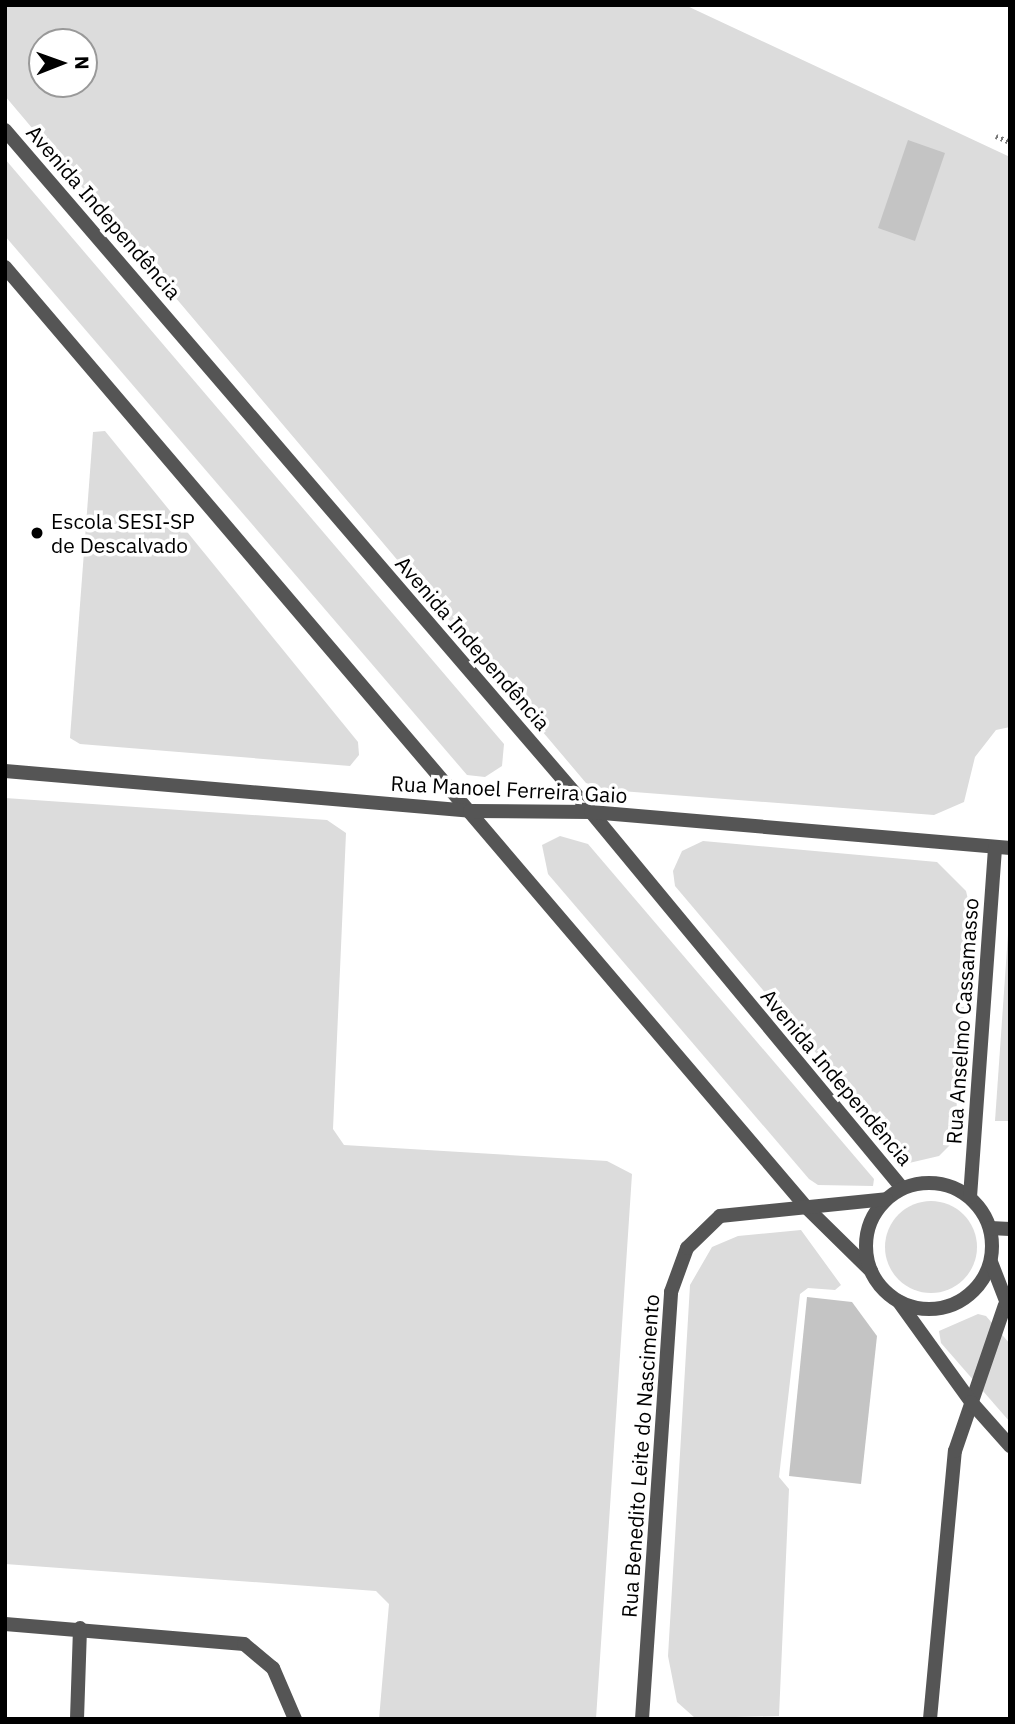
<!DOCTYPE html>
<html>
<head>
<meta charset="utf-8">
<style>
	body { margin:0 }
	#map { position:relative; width:1015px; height:1724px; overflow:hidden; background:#fff; font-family:"IBM Plex Sans",sans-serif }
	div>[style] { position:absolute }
	.green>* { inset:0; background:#dcdcdc }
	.round { border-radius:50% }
	.building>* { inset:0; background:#c4c4c4 }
	.path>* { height:4.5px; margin-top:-2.25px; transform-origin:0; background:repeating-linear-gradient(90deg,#777 0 2px,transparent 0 5.5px) }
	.service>* { height:14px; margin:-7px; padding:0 7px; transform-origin:7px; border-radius:7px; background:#555 }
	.minor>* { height:14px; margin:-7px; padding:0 7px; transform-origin:7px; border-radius:7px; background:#555 }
	.minor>.ring { margin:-7px; padding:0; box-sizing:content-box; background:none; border:14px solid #555; border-radius:50% }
	.tertiary>* { height:14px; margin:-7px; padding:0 7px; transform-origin:7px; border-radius:7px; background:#555 }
	.dots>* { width:19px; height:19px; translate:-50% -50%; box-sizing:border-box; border:4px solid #fff; border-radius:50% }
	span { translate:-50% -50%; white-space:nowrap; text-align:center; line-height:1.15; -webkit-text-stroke:7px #fff; paint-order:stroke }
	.street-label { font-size:21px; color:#000 }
	.poi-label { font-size:21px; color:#000 }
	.left { translate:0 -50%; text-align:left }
	.frame { position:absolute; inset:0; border:7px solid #000; pointer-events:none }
	.north { position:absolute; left:28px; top:28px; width:70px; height:70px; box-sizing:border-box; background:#fff; border:2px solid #999; border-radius:50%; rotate:89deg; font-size:19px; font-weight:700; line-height:28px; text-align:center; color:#000 }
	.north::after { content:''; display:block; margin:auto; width:24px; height:32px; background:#000; clip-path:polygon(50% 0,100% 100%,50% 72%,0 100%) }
</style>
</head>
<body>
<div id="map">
	<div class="green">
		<div style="clip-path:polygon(evenodd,5px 5px,685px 5px,1010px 157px,1010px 727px,996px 730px,975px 757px,964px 802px,934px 815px,608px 790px,586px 783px,5px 96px,5px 5px,42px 42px,84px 42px,84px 84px,42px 84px,42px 42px)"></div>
		<div style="clip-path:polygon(5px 159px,504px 744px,502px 766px,485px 777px,467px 775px,5px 236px)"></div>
		<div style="clip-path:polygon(105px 431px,358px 742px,359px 755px,350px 766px,80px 744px,70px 738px,93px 432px)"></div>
		<div style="clip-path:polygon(5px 798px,327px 820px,346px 833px,333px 1129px,344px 1145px,607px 1161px,632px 1174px,596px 1719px,379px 1719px,389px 1604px,376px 1591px,5px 1564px)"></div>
		<div style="clip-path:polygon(560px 836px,588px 844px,874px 1179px,873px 1186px,818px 1185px,809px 1179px,548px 874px,542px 845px)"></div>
		<div style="clip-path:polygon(703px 841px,937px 862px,966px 891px,971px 912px,954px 1141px,939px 1156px,909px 1163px,675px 886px,673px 871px,682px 851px)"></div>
		<div style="clip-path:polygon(1010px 918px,1010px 1121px,995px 1121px,1009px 920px)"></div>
		<div class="round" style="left:885px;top:1201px;width:92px;height:92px"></div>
		<div style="clip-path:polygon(801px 1230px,841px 1285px,835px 1290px,808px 1288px,800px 1294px,779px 1477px,789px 1489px,779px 1716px,695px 1718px,677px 1702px,668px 1656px,690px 1285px,712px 1247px,738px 1236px)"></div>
		<div style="clip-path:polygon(978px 1314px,986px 1316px,1010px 1344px,1010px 1422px,941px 1343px,939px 1331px)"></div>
	</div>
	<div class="building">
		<div style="clip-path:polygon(908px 140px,945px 153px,915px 241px,878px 228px)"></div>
		<div style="clip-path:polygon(807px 1297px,852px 1302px,877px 1336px,861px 1484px,789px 1476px)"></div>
	</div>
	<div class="path">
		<div style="left:996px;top:136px;width:15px;rotate:23deg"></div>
	</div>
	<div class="service">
		<div style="left:5px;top:1624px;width:240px;rotate:4.8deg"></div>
		<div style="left:244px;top:1644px;width:38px;rotate:40deg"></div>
		<div style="left:273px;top:1668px;width:56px;rotate:66.7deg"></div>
		<div style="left:77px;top:1719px;width:91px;rotate:-88.1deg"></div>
	</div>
	<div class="minor">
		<div style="left:5px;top:130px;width:899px;rotate:49.33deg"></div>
		<div style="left:591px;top:812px;width:488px;rotate:50.4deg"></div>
		<div style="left:5px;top:267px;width:1236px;rotate:49.56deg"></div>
		<div style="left:807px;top:1208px;width:90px;rotate:44.5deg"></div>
		<div style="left:5px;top:771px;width:467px;rotate:4.9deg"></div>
		<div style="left:470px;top:811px;width:121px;rotate:0.5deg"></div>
		<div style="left:591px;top:812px;width:421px;rotate:4.9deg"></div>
		<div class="ring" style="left:866px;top:1183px;width:112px;height:112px"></div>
		<div style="left:970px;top:1197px;width:351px;rotate:-85.9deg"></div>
		<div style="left:990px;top:1228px;width:20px;rotate:3deg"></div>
		<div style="left:642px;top:1719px;width:428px;rotate:-86.1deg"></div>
		<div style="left:671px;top:1292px;width:47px;rotate:-70deg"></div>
		<div style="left:687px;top:1248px;width:46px;rotate:-44.1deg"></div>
		<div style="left:720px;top:1216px;width:167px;rotate:-5.8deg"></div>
		<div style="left:930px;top:1719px;width:269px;rotate:-84.7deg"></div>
		<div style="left:955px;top:1451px;width:154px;rotate:-71.1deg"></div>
	</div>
	<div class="tertiary">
		<div style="left:991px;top:1262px;width:53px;rotate:68.8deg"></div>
		<div style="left:899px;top:1302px;width:123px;rotate:54.2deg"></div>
		<div style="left:971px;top:1402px;width:59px;rotate:48.4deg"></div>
	</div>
	<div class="dots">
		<div style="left:37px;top:533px;background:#000"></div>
	</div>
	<div class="street-label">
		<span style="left:104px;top:212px;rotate:49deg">Avenida Independência</span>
		<span style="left:473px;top:643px;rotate:49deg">Avenida Independência</span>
		<span style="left:509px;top:789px;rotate:3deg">Rua Manoel Ferreira Gaio</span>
		<span style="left:962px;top:1021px;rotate:-86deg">Rua Anselmo Cassamasso</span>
		<span style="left:837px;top:1077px;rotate:50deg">Avenida Independência</span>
		<span style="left:640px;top:1456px;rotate:-86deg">Rua Benedito Leite do Nascimento</span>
	</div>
	<div class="poi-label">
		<span class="left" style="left:51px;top:533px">Escola SESI-SP<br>de Descalvado</span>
	</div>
	<div class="frame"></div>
	<div class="north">N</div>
</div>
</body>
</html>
